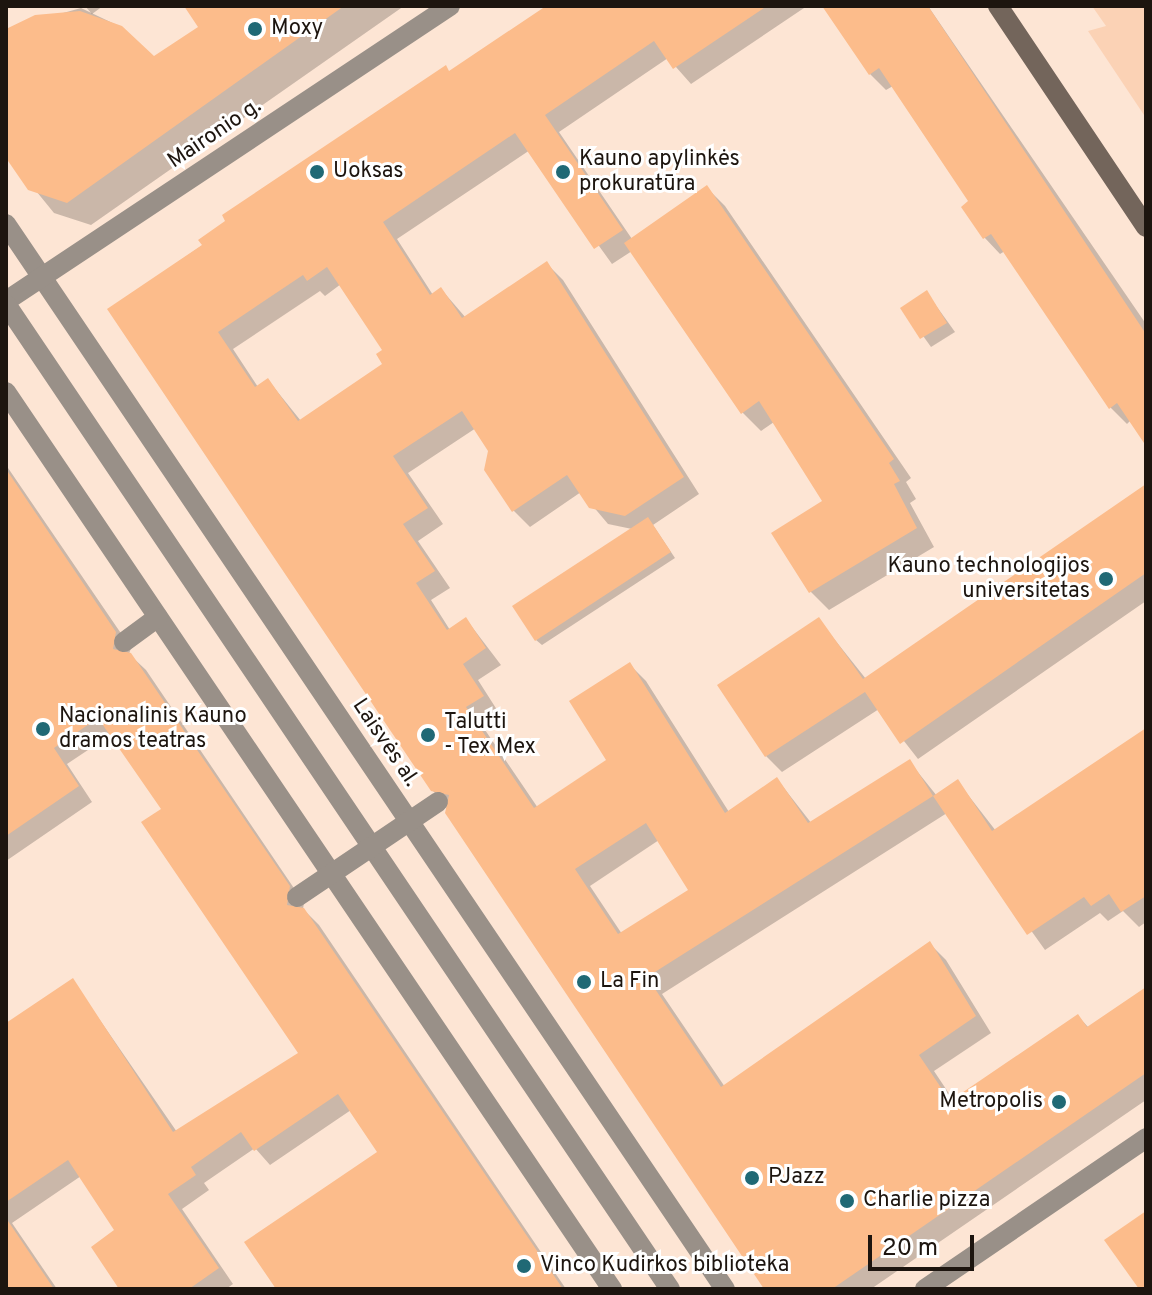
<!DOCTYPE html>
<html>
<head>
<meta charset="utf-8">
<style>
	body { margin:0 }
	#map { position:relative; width:1152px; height:1295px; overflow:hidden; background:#fde5d4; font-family:Overpass,sans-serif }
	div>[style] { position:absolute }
	.green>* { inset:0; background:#fbd2b5 }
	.shadow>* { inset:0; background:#0003 }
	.building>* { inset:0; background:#fcbc8b }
	.street>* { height:20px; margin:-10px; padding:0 10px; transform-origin:10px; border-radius:10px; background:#999088 }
	.secondary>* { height:20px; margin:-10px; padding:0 10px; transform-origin:10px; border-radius:10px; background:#73655b }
	.dots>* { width:22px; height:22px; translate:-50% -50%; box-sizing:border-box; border:4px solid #fff; border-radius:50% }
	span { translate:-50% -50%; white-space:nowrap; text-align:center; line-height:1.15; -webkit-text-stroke:6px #fff; paint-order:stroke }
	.poi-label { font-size:22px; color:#1d150f }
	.left { translate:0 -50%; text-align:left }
	.right { translate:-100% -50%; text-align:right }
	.street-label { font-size:22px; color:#1d150f }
	.frame { position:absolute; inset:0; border:8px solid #1d150f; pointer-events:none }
	.scale { position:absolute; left:868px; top:1235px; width:106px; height:36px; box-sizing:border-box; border:4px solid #1d150f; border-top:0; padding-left:10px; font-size:24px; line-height:28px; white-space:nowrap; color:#1d150f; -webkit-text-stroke:6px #fff; paint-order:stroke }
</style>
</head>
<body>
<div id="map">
	<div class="green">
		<div style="clip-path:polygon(1092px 6px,1146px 6px,1146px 118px,1088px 31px,1106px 26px)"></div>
	</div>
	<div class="shadow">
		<div style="clip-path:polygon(85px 6px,103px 6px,92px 14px)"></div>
		<div style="clip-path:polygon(190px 6px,404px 6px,91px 225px,54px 213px,6px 154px,6px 29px,81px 8px,121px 27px,154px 59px,201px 27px)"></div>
		<div style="clip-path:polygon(evenodd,549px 6px,807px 6px,691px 84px,668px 58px,559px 132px,632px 239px,707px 188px,725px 206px,911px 478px,906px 482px,916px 499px,910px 503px,934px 547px,829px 610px,811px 592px,774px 533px,825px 502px,774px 422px,761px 431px,743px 413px,632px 251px,612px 264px,530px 150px,397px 239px,433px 295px,441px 289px,466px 318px,547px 264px,563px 280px,699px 494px,653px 525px,675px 558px,542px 645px,536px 640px,632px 529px,608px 524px,581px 492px,530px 527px,513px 510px,490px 451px,476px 428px,408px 473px,443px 524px,418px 541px,450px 588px,431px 600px,450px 630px,466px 619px,501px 665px,478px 680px,499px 713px,481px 724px,538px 808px,609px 760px,630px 665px,646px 681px,729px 812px,777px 779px,812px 824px,909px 761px,937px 796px,958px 782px,996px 831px,1146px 730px,1146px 922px,1139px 927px,1123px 911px,1108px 921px,1100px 913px,1045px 950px,947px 813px,662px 994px,725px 1087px,930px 944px,946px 960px,991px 1033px,934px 1071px,954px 1101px,1078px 1016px,1089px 1028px,1146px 989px,1146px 1100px,871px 1289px,767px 1289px,449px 807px,432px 790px,110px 309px,549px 6px,341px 284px,385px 351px,385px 364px,301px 421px,268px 380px,258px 387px,233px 349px,320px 291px,325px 296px,341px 284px,549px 6px,659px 840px,691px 891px,622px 934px,590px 886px,659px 840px)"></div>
		<div style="clip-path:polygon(824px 6px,928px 6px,1146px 324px,1146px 443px,1131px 420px,1127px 424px,1111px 408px,1005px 251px,1000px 254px,984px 237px,971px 202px,893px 86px,886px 90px,870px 74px)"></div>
		<div style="clip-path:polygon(927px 293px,955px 332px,931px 347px,903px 308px)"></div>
		<div style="clip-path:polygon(6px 465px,131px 648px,129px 654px,146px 670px,304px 903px,303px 909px,319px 925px,566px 1289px,282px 1289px,380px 1153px,351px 1110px,270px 1165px,255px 1148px,204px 1183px,209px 1190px,182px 1209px,233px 1284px,226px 1289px,122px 1289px,117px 1231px,81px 1176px,12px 1223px,57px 1289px,6px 1289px,6px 1026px,73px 981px,177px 1132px,301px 1053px,164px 810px,112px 734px,67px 764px,92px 802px,6px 861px)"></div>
		<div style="clip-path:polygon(1146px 486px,1146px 601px,918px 759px,879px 709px,782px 772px,766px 756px,819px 620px,866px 679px)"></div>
	</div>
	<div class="building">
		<div style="clip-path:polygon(184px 6px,344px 6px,67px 203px,28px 190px,6px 158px,6px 29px,35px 15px,80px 11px,122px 26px,154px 56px,198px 27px)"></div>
		<div style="clip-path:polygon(evenodd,546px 6px,767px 6px,673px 69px,654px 41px,545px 115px,623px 230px,594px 249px,515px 133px,383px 222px,430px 295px,441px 287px,462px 318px,547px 261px,684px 477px,625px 516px,589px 508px,567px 475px,512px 512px,484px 470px,488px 451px,462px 411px,393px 456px,428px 508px,403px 524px,435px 571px,416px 583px,447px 630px,466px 617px,486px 648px,463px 664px,484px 696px,466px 707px,534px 808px,606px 760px,569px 701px,630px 662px,725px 813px,777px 777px,808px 823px,910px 759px,933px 796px,647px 977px,721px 1087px,930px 941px,976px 1016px,919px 1055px,950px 1101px,1078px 1014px,1087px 1027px,1146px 987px,1146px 1073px,832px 1289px,764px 1289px,445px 813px,449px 795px,431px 791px,107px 309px,202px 245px,198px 240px,225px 221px,222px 215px,446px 65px,449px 71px,546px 6px,327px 267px,382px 350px,376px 354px,382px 364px,298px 421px,268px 378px,255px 387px,218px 332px,303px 275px,307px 281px,327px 267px,546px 6px,646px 823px,688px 890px,618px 934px,575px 869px,646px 823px)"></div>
		<div style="clip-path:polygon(822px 6px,928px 6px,1146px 334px,1146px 446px,1117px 403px,1109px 409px,991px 234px,983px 239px,961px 207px,968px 201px,879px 68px,869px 75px)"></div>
		<div style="clip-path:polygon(707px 185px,894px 459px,889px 463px,900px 481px,894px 484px,917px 528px,809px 593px,771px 533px,822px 501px,759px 401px,741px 414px,624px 243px)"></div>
		<div style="clip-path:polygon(927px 290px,947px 323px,920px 339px,900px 308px)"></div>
		<div style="clip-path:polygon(6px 469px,116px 632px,113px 649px,131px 653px,290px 886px,287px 905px,304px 908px,563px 1289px,276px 1289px,244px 1242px,377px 1152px,338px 1094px,254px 1151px,241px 1132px,191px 1167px,196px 1175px,168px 1194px,219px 1268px,189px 1289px,119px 1289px,91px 1247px,114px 1230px,68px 1160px,6px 1202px,6px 1023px,73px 978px,173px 1132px,298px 1053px,141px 822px,161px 809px,98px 718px,54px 748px,79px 786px,6px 836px)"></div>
		<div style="clip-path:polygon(1146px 484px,1146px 573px,900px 744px,865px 692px,765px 757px,717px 685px,819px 617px,863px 679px)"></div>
		<div style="clip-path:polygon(648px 517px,671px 552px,535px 641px,512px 606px)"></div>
		<div style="clip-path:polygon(1146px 728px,1146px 896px,1121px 912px,1109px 894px,1091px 906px,1084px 897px,1027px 935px,933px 796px,958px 779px,992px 831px)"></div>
		<div style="clip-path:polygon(1146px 1211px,1146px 1289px,1139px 1289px,1104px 1240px)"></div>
		<div style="clip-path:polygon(6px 1218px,54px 1289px,6px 1289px)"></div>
	</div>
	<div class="street">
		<div style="left:6px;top:224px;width:1285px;rotate:55.98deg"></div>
		<div style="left:6px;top:301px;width:533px;rotate:-33.6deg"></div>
		<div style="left:6px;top:304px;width:1188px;rotate:56.02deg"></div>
		<div style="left:6px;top:392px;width:1083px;rotate:55.96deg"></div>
		<div style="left:124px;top:642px;width:42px;rotate:-36.3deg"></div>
		<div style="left:297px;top:897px;width:170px;rotate:-34deg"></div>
		<div style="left:925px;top:1289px;width:268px;rotate:-34.3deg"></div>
	</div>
	<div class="secondary">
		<div style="left:998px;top:6px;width:266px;rotate:56.2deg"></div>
	</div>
	<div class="dots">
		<div style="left:255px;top:29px;background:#206975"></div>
		<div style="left:317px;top:172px;background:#206975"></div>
		<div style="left:563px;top:172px;background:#206975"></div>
		<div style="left:1106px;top:579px;background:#206975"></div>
		<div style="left:43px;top:729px;background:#206975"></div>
		<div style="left:428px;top:735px;background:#206975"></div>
		<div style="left:584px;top:982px;background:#206975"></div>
		<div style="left:1059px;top:1102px;background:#206975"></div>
		<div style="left:752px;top:1178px;background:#206975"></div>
		<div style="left:847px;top:1201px;background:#206975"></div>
		<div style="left:524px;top:1266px;background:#206975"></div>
	</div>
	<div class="poi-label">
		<span class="left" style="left:271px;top:29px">Moxy</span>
		<span class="left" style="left:579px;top:172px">Kauno apylinkės<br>prokuratūra</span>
		<span class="left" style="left:333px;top:172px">Uoksas</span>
		<span class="right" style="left:1090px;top:579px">Kauno technologijos<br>universitetas</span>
		<span class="left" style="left:59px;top:729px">Nacionalinis Kauno<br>dramos teatras</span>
		<span class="left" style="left:444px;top:735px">Talutti<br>- Tex Mex</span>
		<span class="left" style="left:600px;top:982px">La Fin</span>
		<span class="right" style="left:1043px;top:1102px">Metropolis</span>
		<span class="left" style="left:768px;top:1178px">PJazz</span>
		<span class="left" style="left:863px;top:1201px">Charlie pizza</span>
		<span class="left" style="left:540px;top:1266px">Vinco Kudirkos biblioteka</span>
	</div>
	<div class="street-label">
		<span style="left:215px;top:134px;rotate:-34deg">Maironio g.</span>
		<span style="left:385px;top:743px;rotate:56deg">Laisvės al.</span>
	</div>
	<div class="frame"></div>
	<div class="scale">20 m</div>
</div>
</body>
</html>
